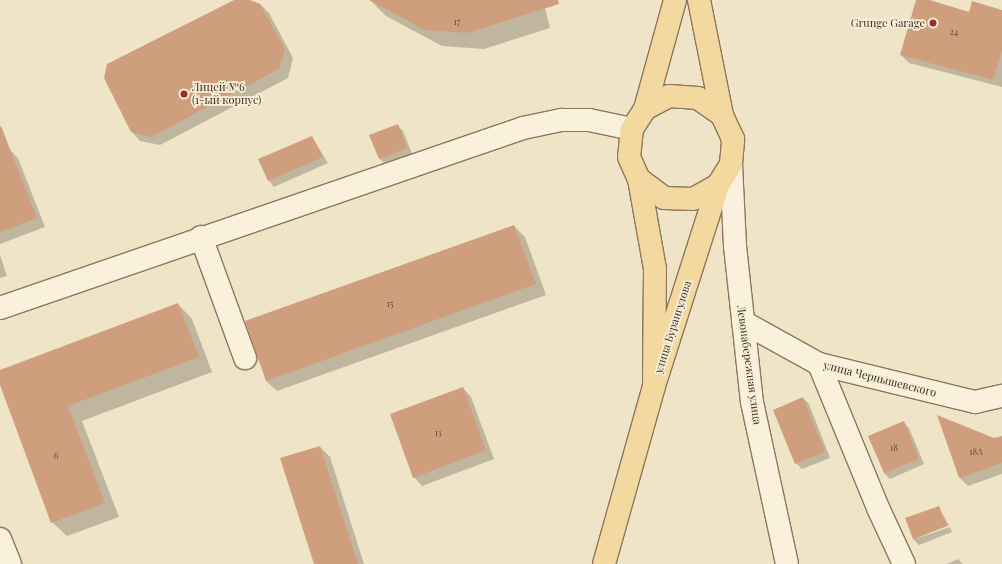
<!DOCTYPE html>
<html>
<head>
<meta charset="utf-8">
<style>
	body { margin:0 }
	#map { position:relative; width:1002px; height:564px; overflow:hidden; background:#f0e4c8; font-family:"Playfair Display",serif }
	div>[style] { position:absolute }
	.shadow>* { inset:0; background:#0003 }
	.building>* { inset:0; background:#cf9f7d }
	.roads { filter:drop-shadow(1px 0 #8d765c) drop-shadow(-1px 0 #8d765c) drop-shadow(0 1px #8d765c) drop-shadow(0 -1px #8d765c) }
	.minor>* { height:22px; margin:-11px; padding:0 11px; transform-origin:11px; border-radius:11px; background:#faf1dc }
	.major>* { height:22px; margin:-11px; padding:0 11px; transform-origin:11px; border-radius:11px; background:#f3d9a0 }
	.dots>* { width:11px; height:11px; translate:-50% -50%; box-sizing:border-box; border:2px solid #f7eed8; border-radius:50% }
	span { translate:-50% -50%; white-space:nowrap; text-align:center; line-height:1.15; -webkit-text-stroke:3.5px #f7eed8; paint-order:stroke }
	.number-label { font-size:9px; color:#624a37 }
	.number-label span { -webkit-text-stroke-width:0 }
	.poi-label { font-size:11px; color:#3d2e20 }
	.right { translate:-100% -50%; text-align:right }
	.left { translate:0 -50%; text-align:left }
	.street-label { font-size:11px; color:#3d2e20 }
</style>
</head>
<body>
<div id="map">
	<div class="shadow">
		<div style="clip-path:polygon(242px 0,260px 4px,269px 13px,293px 58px,288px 78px,160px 145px,140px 141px,132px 132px)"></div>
		<div style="clip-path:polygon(370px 0,543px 0,550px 28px,484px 49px,442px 46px,386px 16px)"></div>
		<div style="clip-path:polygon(917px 0,926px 0,970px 13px,1002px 11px,1002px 87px,909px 63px,901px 55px)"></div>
		<div style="clip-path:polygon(397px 125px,403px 131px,412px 154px,385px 164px,379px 158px)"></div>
		<div style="clip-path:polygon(312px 137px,328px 163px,274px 187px,269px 181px)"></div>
		<div style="clip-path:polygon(9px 149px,18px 158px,45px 227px,0 244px,0 153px)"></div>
		<div style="clip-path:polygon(514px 226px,525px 237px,546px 295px,277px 391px,266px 381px)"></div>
		<div style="clip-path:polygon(0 255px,7px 276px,0 278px)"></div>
		<div style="clip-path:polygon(178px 304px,192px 319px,212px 372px,82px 421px,119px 517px,67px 536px,52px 522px,0 382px,0 371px)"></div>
		<div style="clip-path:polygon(463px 388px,471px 397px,494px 459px,422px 486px,414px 477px)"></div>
		<div style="clip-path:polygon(803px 398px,809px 404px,830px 458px,802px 469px,796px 463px)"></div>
		<div style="clip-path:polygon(903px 422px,909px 428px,924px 464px,890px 479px,884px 473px)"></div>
		<div style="clip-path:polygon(1002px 437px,1002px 474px,968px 486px,959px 477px,994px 440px)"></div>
		<div style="clip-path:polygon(320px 447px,330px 457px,364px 564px,315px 564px)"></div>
		<div style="clip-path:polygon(938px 507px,949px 525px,915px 539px,950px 527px,952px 532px,919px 545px,913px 539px)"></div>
		<div style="clip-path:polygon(958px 559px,963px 564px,947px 564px)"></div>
	</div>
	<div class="building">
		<div style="clip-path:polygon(234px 0,250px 0,260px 4px,285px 49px,279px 69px,151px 137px,131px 132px,104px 78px,107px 64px)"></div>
		<div style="clip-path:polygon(369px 0,558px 0,559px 4px,467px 33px,425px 30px)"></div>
		<div style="clip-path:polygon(916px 0,930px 0,969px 12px,972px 1px,1002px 10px,1002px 50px,993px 80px,900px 55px)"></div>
		<div style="clip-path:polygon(398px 124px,407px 148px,379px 159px,369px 135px)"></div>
		<div style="clip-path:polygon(1px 126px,37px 218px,0 232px,0 127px)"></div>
		<div style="clip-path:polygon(312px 136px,323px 157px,268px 181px,258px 159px)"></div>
		<div style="clip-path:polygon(514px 225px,536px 284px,266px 381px,245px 321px)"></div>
		<div style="clip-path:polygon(178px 303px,199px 357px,68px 406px,105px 503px,51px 523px,0 385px,0 370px)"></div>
		<div style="clip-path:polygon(463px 387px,486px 450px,413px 478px,390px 414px)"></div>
		<div style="clip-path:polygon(803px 397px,825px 452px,795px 464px,773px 410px)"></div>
		<div style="clip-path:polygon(937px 415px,994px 438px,1002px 436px,1002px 463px,959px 478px)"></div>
		<div style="clip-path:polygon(904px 421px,919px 459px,884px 473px,868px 436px)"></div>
		<div style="clip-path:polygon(320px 446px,358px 564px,314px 564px,280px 458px)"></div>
		<div style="clip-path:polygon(939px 506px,947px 526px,913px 539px,905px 518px)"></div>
	</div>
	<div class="roads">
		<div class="minor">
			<div style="left:731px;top:164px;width:82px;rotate:87.2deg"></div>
			<div style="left:735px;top:246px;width:157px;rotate:83.8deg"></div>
			<div style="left:752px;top:402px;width:166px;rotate:77.8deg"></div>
			<div style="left:201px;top:237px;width:129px;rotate:70deg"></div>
			<div style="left:0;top:308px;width:553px;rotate:-18.99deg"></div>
			<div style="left:523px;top:128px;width:39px;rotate:-12deg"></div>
			<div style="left:561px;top:120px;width:28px"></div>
			<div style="left:589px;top:120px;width:44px;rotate:11.8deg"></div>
			<div style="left:743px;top:322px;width:87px;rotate:28.9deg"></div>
			<div style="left:819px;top:364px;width:161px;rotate:13.7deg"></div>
			<div style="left:975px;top:402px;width:28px;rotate:-13deg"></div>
			<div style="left:819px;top:364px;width:156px;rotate:67.7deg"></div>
			<div style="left:878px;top:508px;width:62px;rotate:65.1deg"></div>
			<div style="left:0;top:539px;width:27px;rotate:68deg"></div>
		</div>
		<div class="major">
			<div style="left:699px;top:0;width:117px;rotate:78.7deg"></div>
			<div style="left:645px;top:109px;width:113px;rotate:-74.6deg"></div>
			<div style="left:639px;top:179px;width:31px;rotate:37deg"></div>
			<div style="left:664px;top:198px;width:29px;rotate:2deg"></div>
			<div style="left:693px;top:199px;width:29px;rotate:-29deg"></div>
			<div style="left:718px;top:185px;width:25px;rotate:-58deg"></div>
			<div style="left:731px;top:164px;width:25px;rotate:-85deg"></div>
			<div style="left:733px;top:139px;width:26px;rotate:-115deg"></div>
			<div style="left:722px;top:115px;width:29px;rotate:-145deg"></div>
			<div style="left:698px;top:98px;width:29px;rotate:-176deg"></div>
			<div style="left:669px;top:96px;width:27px;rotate:152deg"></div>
			<div style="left:645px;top:109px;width:24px;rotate:123deg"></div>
			<div style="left:632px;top:129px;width:28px;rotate:96deg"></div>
			<div style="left:629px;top:157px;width:24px;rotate:66deg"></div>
			<div style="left:639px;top:179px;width:91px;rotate:79.9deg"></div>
			<div style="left:655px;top:269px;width:117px;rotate:90.5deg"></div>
			<div style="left:604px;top:564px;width:185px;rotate:-74.3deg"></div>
			<div style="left:654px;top:386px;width:211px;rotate:-72.3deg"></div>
		</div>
	</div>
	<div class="dots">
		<div style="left:933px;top:23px;background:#9e2a2b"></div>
		<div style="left:184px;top:94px;background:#9e2a2b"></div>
	</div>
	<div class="number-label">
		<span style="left:457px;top:21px">17</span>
		<span style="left:954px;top:31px">24</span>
		<span style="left:390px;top:303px">15</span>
		<span style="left:438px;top:432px">13</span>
		<span style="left:894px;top:447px">18</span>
		<span style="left:976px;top:451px">18А</span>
		<span style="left:56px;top:455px">6</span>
	</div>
	<div class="poi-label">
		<span class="right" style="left:925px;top:23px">Grunge Garage</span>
		<span class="left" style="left:192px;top:94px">Лицей №6<br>(1-ый корпус)</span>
	</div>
	<div class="street-label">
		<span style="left:673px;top:327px;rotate:-72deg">улица Бурангулова</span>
		<span style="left:749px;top:365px;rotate:82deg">Левонабережная улица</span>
		<span style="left:880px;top:379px;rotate:14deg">улица Чернышевского</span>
	</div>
</div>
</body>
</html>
